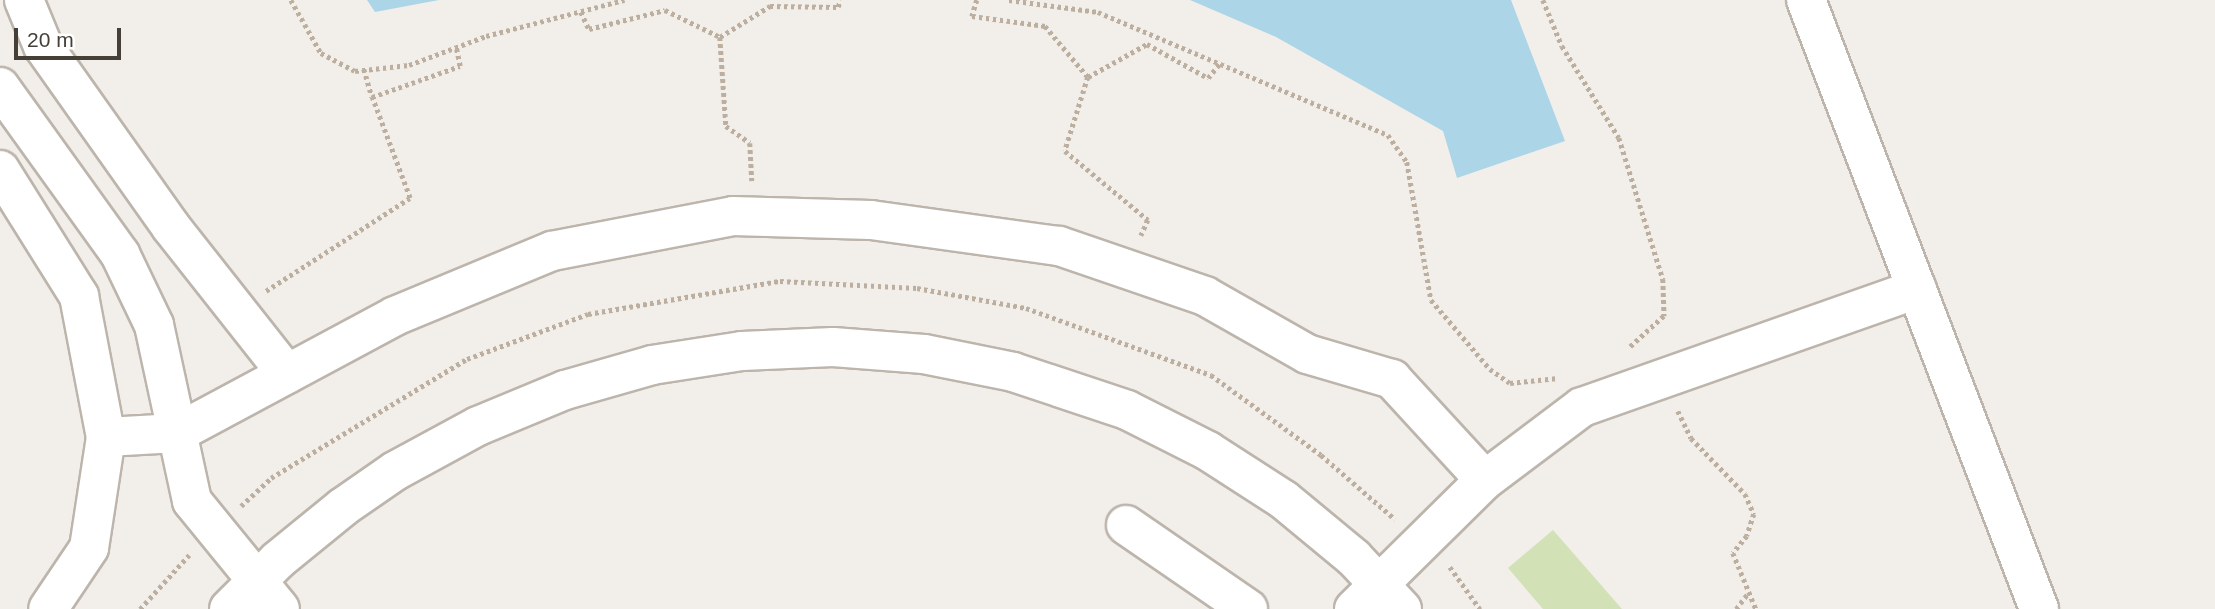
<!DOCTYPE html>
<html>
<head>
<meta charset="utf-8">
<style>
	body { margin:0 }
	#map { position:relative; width:2215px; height:609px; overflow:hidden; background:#f2eee9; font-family:Helvetica,sans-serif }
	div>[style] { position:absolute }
	.green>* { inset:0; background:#d2e2b6 }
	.water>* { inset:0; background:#acd5e8 }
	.path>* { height:4.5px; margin-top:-2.25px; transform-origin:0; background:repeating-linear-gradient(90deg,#bdaf9f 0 3.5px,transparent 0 7px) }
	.roads { filter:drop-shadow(2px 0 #bdb5ac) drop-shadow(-2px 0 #bdb5ac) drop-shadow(0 2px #bdb5ac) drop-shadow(0 -2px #bdb5ac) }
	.minor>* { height:38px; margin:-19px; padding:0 19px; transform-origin:19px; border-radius:19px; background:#fff }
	span { translate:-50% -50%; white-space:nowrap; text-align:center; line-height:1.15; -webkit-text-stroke:6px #fff; paint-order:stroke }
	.scale { position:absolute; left:14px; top:28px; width:107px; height:32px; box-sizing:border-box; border:4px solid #453f38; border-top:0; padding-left:9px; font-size:21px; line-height:24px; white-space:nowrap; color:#453f38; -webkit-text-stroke:5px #fff; paint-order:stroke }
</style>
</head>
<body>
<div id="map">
	<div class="green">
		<div style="clip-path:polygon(1553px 530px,1622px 609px,1543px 609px,1508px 568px)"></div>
	</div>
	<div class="water">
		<div style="clip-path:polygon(367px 0,439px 0,375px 12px)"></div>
		<div style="clip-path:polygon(1190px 0,1511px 0,1565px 141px,1457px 178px,1443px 131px,1276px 37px)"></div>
	</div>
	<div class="path">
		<div style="left:291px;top:0;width:61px;rotate:60.5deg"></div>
		<div style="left:321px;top:53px;width:38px;rotate:28deg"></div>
		<div style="left:355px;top:71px;width:54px;rotate:-6.3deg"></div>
		<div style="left:409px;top:65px;width:82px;rotate:-20.6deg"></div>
		<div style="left:486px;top:36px;width:143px;rotate:-14.6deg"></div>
		<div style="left:977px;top:0;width:17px;rotate:107deg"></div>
		<div style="left:972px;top:16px;width:74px;rotate:7.8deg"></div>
		<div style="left:1045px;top:26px;width:67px;rotate:49.9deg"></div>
		<div style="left:1088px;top:77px;width:68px;rotate:-29.2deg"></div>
		<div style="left:1147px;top:44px;width:70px;rotate:29.1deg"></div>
		<div style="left:1208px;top:78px;width:21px;rotate:-51deg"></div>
		<div style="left:1009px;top:0;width:90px;rotate:7.7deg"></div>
		<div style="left:1098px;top:12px;width:315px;rotate:23deg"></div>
		<div style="left:1388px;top:135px;width:33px;rotate:55deg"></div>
		<div style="left:1407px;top:162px;width:140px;rotate:80.1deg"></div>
		<div style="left:1431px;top:300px;width:91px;rotate:49.5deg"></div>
		<div style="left:1490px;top:369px;width:24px;rotate:35deg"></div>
		<div style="left:1510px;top:383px;width:48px;rotate:-5.9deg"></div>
		<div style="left:1543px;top:0;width:50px;rotate:67.6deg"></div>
		<div style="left:1562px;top:46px;width:108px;rotate:58.2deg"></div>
		<div style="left:1619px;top:138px;width:148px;rotate:72.7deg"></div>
		<div style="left:1663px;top:279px;width:37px;rotate:88deg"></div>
		<div style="left:1664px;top:316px;width:46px;rotate:137.6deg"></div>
		<div style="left:581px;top:12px;width:19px;rotate:65deg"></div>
		<div style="left:589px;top:29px;width:78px;rotate:-14deg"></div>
		<div style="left:665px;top:10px;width:61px;rotate:26.1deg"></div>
		<div style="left:720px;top:37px;width:59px;rotate:-31.8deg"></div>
		<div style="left:770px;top:6px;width:68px;rotate:0.8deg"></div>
		<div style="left:838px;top:7px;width:7px;rotate:-74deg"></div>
		<div style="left:720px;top:37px;width:89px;rotate:86.1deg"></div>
		<div style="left:726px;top:126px;width:29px;rotate:35deg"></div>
		<div style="left:750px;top:143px;width:38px;rotate:87deg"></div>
		<div style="left:364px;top:69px;width:29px;rotate:74deg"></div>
		<div style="left:372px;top:97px;width:93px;rotate:-19.4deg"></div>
		<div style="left:460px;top:66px;width:19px;rotate:-102deg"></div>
		<div style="left:1088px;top:77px;width:77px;rotate:107.3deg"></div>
		<div style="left:1065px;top:151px;width:108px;rotate:39.7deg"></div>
		<div style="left:1148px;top:220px;width:17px;rotate:114deg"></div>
		<div style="left:266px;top:291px;width:171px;rotate:-32.9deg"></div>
		<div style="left:410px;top:198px;width:108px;rotate:-110.6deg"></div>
		<div style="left:1678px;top:411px;width:30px;rotate:64deg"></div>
		<div style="left:1691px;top:438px;width:78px;rotate:46deg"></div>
		<div style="left:1745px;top:494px;width:22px;rotate:66deg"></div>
		<div style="left:1754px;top:514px;width:23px;rotate:108deg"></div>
		<div style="left:1747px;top:536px;width:22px;rotate:129deg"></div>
		<div style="left:1733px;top:553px;width:61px;rotate:67.7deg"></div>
		<div style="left:241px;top:506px;width:41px;rotate:-43deg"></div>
		<div style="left:271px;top:478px;width:229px;rotate:-31.3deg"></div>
		<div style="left:467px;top:359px;width:129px;rotate:-20.4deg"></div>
		<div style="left:588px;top:314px;width:195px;rotate:-9.8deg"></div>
		<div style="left:780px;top:281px;width:137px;rotate:2.9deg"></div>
		<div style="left:917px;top:288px;width:111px;rotate:10.4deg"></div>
		<div style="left:1026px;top:308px;width:197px;rotate:19.9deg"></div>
		<div style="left:1211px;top:375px;width:136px;rotate:36deg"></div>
		<div style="left:1321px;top:455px;width:98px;rotate:40.9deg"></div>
		<div style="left:1450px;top:567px;width:52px;rotate:54.5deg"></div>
		<div style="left:140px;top:609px;width:73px;rotate:-47.8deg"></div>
		<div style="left:1736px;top:609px;width:20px;rotate:-53deg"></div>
	</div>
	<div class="roads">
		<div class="minor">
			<div style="left:24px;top:0;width:50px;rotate:67.6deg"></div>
			<div style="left:43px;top:46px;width:222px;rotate:54.7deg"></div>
			<div style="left:171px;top:227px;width:187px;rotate:51.7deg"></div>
			<div style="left:1806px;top:0;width:652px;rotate:69.06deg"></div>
			<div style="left:0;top:87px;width:206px;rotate:54.3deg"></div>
			<div style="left:120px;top:254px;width:79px;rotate:64.4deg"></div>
			<div style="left:154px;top:325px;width:180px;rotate:77.8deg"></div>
			<div style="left:192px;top:501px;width:139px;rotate:50.8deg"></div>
			<div style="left:0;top:170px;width:149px;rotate:57.9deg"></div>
			<div style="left:79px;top:296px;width:144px;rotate:79.2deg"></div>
			<div style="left:106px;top:437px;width:112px;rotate:98.7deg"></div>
			<div style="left:89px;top:548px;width:73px;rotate:123.9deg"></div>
			<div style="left:106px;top:437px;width:71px;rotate:-3.2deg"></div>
			<div style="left:177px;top:433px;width:247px;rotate:-28.2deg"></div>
			<div style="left:395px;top:316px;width:170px;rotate:-22.5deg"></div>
			<div style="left:552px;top:251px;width:184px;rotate:-10.9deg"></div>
			<div style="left:733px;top:216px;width:138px;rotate:1.7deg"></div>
			<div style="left:871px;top:220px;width:190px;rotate:7.9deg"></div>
			<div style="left:1059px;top:246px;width:154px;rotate:18.9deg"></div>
			<div style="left:1205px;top:296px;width:117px;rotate:29.6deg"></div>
			<div style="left:1307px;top:354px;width:89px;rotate:16.4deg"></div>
			<div style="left:1392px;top:379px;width:137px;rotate:47.4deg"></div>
			<div style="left:1126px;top:525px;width:148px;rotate:34.5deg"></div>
			<div style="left:229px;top:609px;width:69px;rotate:-45deg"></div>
			<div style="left:278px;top:560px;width:84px;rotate:-39.2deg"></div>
			<div style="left:343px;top:507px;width:63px;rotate:-34.7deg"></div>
			<div style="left:395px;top:471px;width:94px;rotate:-28.5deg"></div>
			<div style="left:478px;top:426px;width:94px;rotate:-22.5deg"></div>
			<div style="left:565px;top:390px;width:91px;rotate:-16deg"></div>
			<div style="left:652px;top:365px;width:91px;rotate:-8.8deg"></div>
			<div style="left:742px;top:351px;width:91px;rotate:-2.5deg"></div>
			<div style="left:833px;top:347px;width:91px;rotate:4.4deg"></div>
			<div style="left:924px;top:354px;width:91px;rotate:11.4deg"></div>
			<div style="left:1013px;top:372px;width:120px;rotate:18.4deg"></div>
			<div style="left:1127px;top:410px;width:91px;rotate:26.8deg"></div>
			<div style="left:1208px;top:451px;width:90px;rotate:32.8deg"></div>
			<div style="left:1284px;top:500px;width:91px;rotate:39.6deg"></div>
			<div style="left:1354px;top:558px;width:70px;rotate:46.7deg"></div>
			<div style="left:1354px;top:609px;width:184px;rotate:-44.6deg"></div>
			<div style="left:1485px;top:480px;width:121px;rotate:-37deg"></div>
			<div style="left:1582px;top:407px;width:355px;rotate:-19.4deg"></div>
		</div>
	</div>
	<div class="scale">20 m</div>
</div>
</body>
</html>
